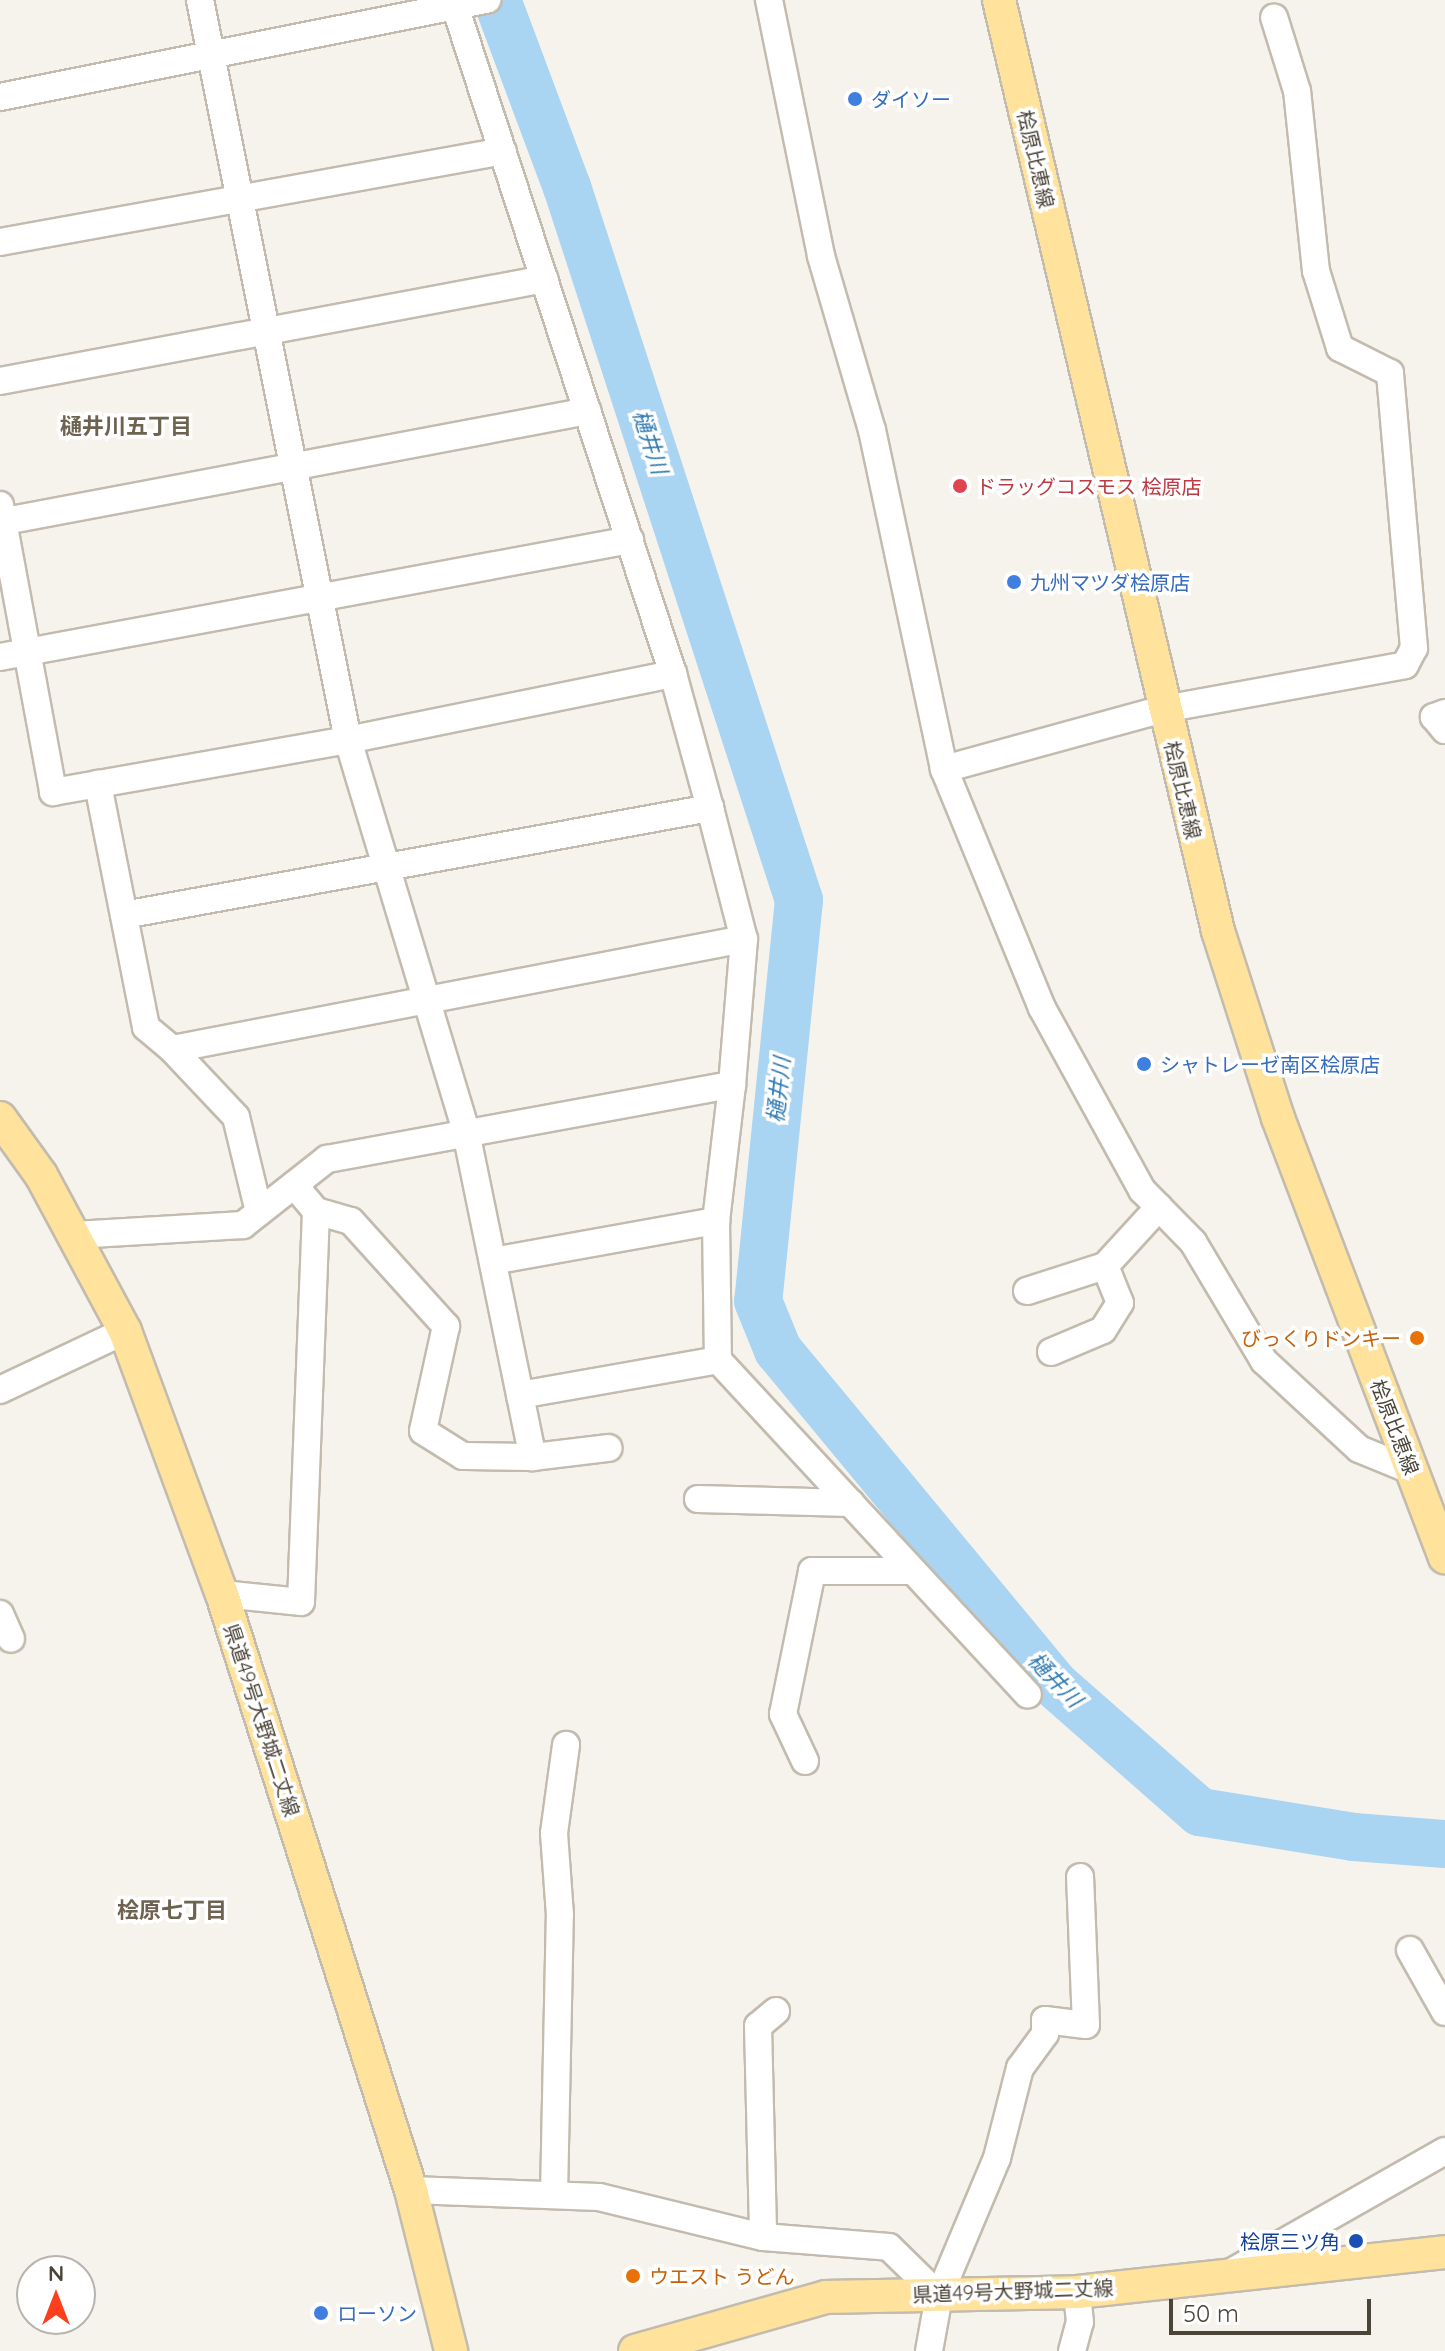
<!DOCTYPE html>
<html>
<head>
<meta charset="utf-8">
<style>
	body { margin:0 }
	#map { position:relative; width:1445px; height:2351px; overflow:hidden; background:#f6f3ec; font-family:Quicksand,"Noto Sans JP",sans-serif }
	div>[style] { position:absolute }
	.river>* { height:48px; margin:-24px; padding:0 24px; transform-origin:24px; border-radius:24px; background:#a9d4f2 }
	.roads { filter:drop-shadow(2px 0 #c2bbae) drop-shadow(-2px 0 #c2bbae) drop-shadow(0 2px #c2bbae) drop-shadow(0 -2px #c2bbae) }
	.minor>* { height:26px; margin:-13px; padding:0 13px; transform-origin:13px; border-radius:13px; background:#fff }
	.major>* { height:32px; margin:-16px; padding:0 16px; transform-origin:16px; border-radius:16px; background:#ffe39c }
	.dots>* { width:22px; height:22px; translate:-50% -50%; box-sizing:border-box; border:4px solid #fff; border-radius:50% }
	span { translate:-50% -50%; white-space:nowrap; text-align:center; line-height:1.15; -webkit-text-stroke:7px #fff; paint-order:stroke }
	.shop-label { font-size:20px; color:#366cbe }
	.left { translate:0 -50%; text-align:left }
	.street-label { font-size:20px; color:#4b4439 }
	.health-label { font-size:20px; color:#be3a42 }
	.food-label { font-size:20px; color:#c56008 }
	.right { translate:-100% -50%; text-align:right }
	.transit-label { font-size:20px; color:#164399 }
	.neighbourhood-label { font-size:22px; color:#6e6250; font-weight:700 }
	.water-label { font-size:22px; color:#2e7ab2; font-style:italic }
	.north { position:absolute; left:16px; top:2255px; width:80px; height:80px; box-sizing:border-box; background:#fff; border:2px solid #b7b4b0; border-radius:50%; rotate:0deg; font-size:22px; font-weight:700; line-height:32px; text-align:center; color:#4b4439 }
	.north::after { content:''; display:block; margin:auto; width:28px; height:36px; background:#fc3f1d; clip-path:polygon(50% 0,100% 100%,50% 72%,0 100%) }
	.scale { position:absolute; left:1169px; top:2299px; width:202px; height:36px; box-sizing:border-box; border:4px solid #4b4439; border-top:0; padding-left:10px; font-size:24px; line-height:28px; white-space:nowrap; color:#4b4439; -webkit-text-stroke:6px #fff; paint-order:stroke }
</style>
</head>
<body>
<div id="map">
	<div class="river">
		<div style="left:497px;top:0;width:200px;rotate:69.5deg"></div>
		<div style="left:567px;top:187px;width:750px;rotate:71.98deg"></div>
		<div style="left:799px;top:900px;width:403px;rotate:95.8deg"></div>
		<div style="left:758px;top:1301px;width:53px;rotate:67.8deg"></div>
		<div style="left:778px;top:1350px;width:432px;rotate:50.4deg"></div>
		<div style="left:1053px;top:1683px;width:196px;rotate:41.3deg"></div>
		<div style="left:1200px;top:1812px;width:156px;rotate:9.2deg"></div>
		<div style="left:1354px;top:1837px;width:91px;rotate:4.4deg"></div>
	</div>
	<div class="roads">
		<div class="minor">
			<div style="left:200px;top:0;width:755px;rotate:78.69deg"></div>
			<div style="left:348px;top:740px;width:332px;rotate:-11.5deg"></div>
			<div style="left:769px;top:0;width:261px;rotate:78.5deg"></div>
			<div style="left:821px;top:256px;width:181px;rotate:73.7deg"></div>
			<div style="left:872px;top:430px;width:347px;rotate:78deg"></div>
			<div style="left:944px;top:769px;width:258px;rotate:67.7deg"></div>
			<div style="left:1042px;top:1008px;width:208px;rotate:61.2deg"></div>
			<div style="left:1142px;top:1190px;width:73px;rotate:45.6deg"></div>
			<div style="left:1193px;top:1242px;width:139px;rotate:59.2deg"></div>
			<div style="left:1264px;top:1361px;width:129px;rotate:42.8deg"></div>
			<div style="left:1359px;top:1449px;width:58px;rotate:22.2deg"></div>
			<div style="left:0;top:97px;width:497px;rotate:-11.3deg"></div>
			<div style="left:0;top:242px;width:511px;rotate:-10.25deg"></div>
			<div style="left:0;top:381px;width:554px;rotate:-10.6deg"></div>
			<div style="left:0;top:505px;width:292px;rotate:79.5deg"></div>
			<div style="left:53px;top:792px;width:300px;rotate:-10deg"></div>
			<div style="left:348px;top:740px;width:409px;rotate:73.2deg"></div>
			<div style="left:466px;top:1132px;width:332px;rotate:78.4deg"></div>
			<div style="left:533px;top:1457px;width:76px;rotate:-6.8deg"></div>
			<div style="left:0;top:522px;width:598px;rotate:-10.69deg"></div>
			<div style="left:0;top:657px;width:641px;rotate:-10.52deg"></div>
			<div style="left:1445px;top:713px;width:12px;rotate:160deg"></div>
			<div style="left:1434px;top:717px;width:17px;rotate:50deg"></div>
			<div style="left:944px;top:769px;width:228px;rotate:-15.3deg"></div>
			<div style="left:1164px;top:709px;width:245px;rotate:-10.3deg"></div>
			<div style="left:1405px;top:665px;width:19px;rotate:-62deg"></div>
			<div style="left:1414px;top:648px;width:276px;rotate:-95deg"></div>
			<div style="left:1390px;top:373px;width:56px;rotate:-153.4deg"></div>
			<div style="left:1340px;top:348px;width:81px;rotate:-107.3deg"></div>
			<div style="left:1316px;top:271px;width:181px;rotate:-96deg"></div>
			<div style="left:1297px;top:91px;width:77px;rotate:-107.3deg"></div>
			<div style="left:710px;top:808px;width:135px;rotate:75.5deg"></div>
			<div style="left:124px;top:915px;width:596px;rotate:-10.35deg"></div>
			<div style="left:710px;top:808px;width:139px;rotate:-105.4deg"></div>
			<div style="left:673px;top:674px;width:709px;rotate:-108.08deg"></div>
			<div style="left:172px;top:1049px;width:93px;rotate:46.7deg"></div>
			<div style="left:236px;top:1117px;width:98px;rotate:76.4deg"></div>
			<div style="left:732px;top:1085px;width:137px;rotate:96.7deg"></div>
			<div style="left:716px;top:1221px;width:139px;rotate:89.2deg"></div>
			<div style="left:718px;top:1360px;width:456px;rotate:47.2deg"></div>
			<div style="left:316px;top:1211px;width:36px;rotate:16deg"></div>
			<div style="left:351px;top:1221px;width:142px;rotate:47.9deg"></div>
			<div style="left:446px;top:1326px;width:107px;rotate:102.4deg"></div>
			<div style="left:423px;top:1431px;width:47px;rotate:32deg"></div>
			<div style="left:463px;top:1456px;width:70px;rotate:0.8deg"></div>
			<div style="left:75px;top:1235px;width:168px;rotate:-3.4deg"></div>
			<div style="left:243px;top:1225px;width:107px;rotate:-38.2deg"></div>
			<div style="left:327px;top:1159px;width:412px;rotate:-10.4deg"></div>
			<div style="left:732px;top:1085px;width:146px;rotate:-85.3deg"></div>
			<div style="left:744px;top:939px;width:582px;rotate:169.11deg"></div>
			<div style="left:172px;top:1049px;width:34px;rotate:-140deg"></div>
			<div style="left:146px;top:1027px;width:248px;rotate:-101.2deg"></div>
			<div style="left:493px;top:1261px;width:227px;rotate:-10.2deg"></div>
			<div style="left:1027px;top:1291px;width:82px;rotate:-17.8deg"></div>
			<div style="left:1105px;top:1266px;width:80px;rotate:-47.5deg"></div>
			<div style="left:1051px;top:1352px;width:56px;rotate:-22.9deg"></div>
			<div style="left:1103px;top:1330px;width:32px;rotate:-58deg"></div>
			<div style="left:1120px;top:1303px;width:40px;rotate:-112deg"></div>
			<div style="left:0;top:1390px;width:138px;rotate:-25.3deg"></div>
			<div style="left:520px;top:1395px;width:201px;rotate:-10deg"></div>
			<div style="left:698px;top:1499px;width:153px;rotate:1.5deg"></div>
			<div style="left:222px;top:1594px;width:79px;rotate:5.8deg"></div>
			<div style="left:301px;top:1602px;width:391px;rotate:-87.8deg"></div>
			<div style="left:316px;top:1211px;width:34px;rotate:-130deg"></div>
			<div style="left:0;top:1614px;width:27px;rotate:66deg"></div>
			<div style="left:805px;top:1761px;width:52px;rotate:-115.1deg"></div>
			<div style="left:783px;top:1714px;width:146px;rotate:-78.5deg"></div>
			<div style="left:812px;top:1571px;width:101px"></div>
			<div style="left:1410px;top:1950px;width:71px;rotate:60.6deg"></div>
			<div style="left:776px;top:2011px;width:23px;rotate:140deg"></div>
			<div style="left:758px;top:2026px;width:211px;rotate:88.6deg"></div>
			<div style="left:763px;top:2237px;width:126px;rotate:4.5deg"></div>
			<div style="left:889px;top:2247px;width:70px;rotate:44.4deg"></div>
			<div style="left:411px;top:2190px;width:188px;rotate:2.1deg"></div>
			<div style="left:599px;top:2197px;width:169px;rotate:13.7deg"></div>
			<div style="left:554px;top:2195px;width:280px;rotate:-88.8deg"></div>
			<div style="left:560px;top:1915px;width:82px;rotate:-94.2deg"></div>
			<div style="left:554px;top:1833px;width:89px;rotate:-82.2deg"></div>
			<div style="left:1230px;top:2273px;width:247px;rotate:-29.6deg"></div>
			<div style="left:929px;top:2351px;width:56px;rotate:-79.7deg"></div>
			<div style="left:939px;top:2296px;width:150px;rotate:-67.2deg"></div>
			<div style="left:997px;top:2158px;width:93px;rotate:-75.7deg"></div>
			<div style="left:1020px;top:2068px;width:42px;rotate:-53.7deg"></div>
			<div style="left:1045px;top:2034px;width:14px;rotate:-90deg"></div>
			<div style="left:1045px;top:2020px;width:41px;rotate:7deg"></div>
			<div style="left:1086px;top:2025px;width:148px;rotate:-92.3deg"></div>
			<div style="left:1072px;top:2351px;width:30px;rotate:-75deg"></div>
			<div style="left:1080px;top:2322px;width:30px;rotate:-96deg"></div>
		</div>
		<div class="major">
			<div style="left:999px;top:0;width:956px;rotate:76.76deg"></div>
			<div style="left:1218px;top:931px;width:196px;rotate:72.2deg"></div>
			<div style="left:1278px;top:1118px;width:470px;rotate:69.2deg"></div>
			<div style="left:0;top:1118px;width:70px;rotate:54.3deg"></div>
			<div style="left:41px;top:1175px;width:177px;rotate:61.7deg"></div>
			<div style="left:125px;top:1331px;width:280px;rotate:69.8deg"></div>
			<div style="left:222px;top:1594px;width:625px;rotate:72.41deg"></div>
			<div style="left:411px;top:2190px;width:166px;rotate:76deg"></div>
			<div style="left:635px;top:2351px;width:198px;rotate:-15.8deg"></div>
			<div style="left:826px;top:2297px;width:251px;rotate:-1.1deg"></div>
			<div style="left:1077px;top:2292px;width:370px;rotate:-6.2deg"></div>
		</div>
	</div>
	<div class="dots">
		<div style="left:855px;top:99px;background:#3f7fe0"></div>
		<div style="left:960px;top:486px;background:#e0444e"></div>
		<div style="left:1014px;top:582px;background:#3f7fe0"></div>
		<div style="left:1144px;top:1064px;background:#3f7fe0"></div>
		<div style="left:1417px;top:1338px;background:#e8710a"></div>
		<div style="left:1356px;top:2241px;background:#1a4fb4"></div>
		<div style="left:633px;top:2276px;background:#e8710a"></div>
		<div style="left:321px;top:2313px;background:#3f7fe0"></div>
	</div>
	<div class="shop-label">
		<span class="left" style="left:871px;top:99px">ダイソー</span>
		<span class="left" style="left:1030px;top:582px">九州マツダ桧原店</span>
		<span class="left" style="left:1160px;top:1064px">シャトレーゼ南区桧原店</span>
		<span class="left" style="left:337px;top:2313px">ローソン</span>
	</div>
	<div class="street-label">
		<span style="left:1036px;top:159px;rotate:77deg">桧原比恵線</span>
		<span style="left:1183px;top:790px;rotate:77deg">桧原比恵線</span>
		<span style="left:1395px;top:1427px;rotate:69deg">桧原比恵線</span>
		<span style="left:262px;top:1720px;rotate:72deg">県道49号大野城二丈線</span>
		<span style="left:1013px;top:2291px;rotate:-2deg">県道49号大野城二丈線</span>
	</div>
	<div class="health-label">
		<span class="left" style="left:976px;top:486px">ドラッグコスモス 桧原店</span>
	</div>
	<div class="food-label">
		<span class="right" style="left:1401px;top:1338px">びっくりドンキー</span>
		<span class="left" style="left:649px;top:2276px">ウエスト うどん</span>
	</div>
	<div class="transit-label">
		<span class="right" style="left:1340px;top:2241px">桧原三ツ角</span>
	</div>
	<div class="neighbourhood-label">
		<span style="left:126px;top:427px">樋井川五丁目</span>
		<span style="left:172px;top:1911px">桧原七丁目</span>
	</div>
	<div class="water-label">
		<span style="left:650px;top:442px;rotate:72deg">樋井川</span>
		<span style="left:779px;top:1090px;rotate:-84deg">樋井川</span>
		<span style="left:1055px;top:1680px;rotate:46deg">樋井川</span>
	</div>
	<div class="north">N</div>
	<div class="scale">50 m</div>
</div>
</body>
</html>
